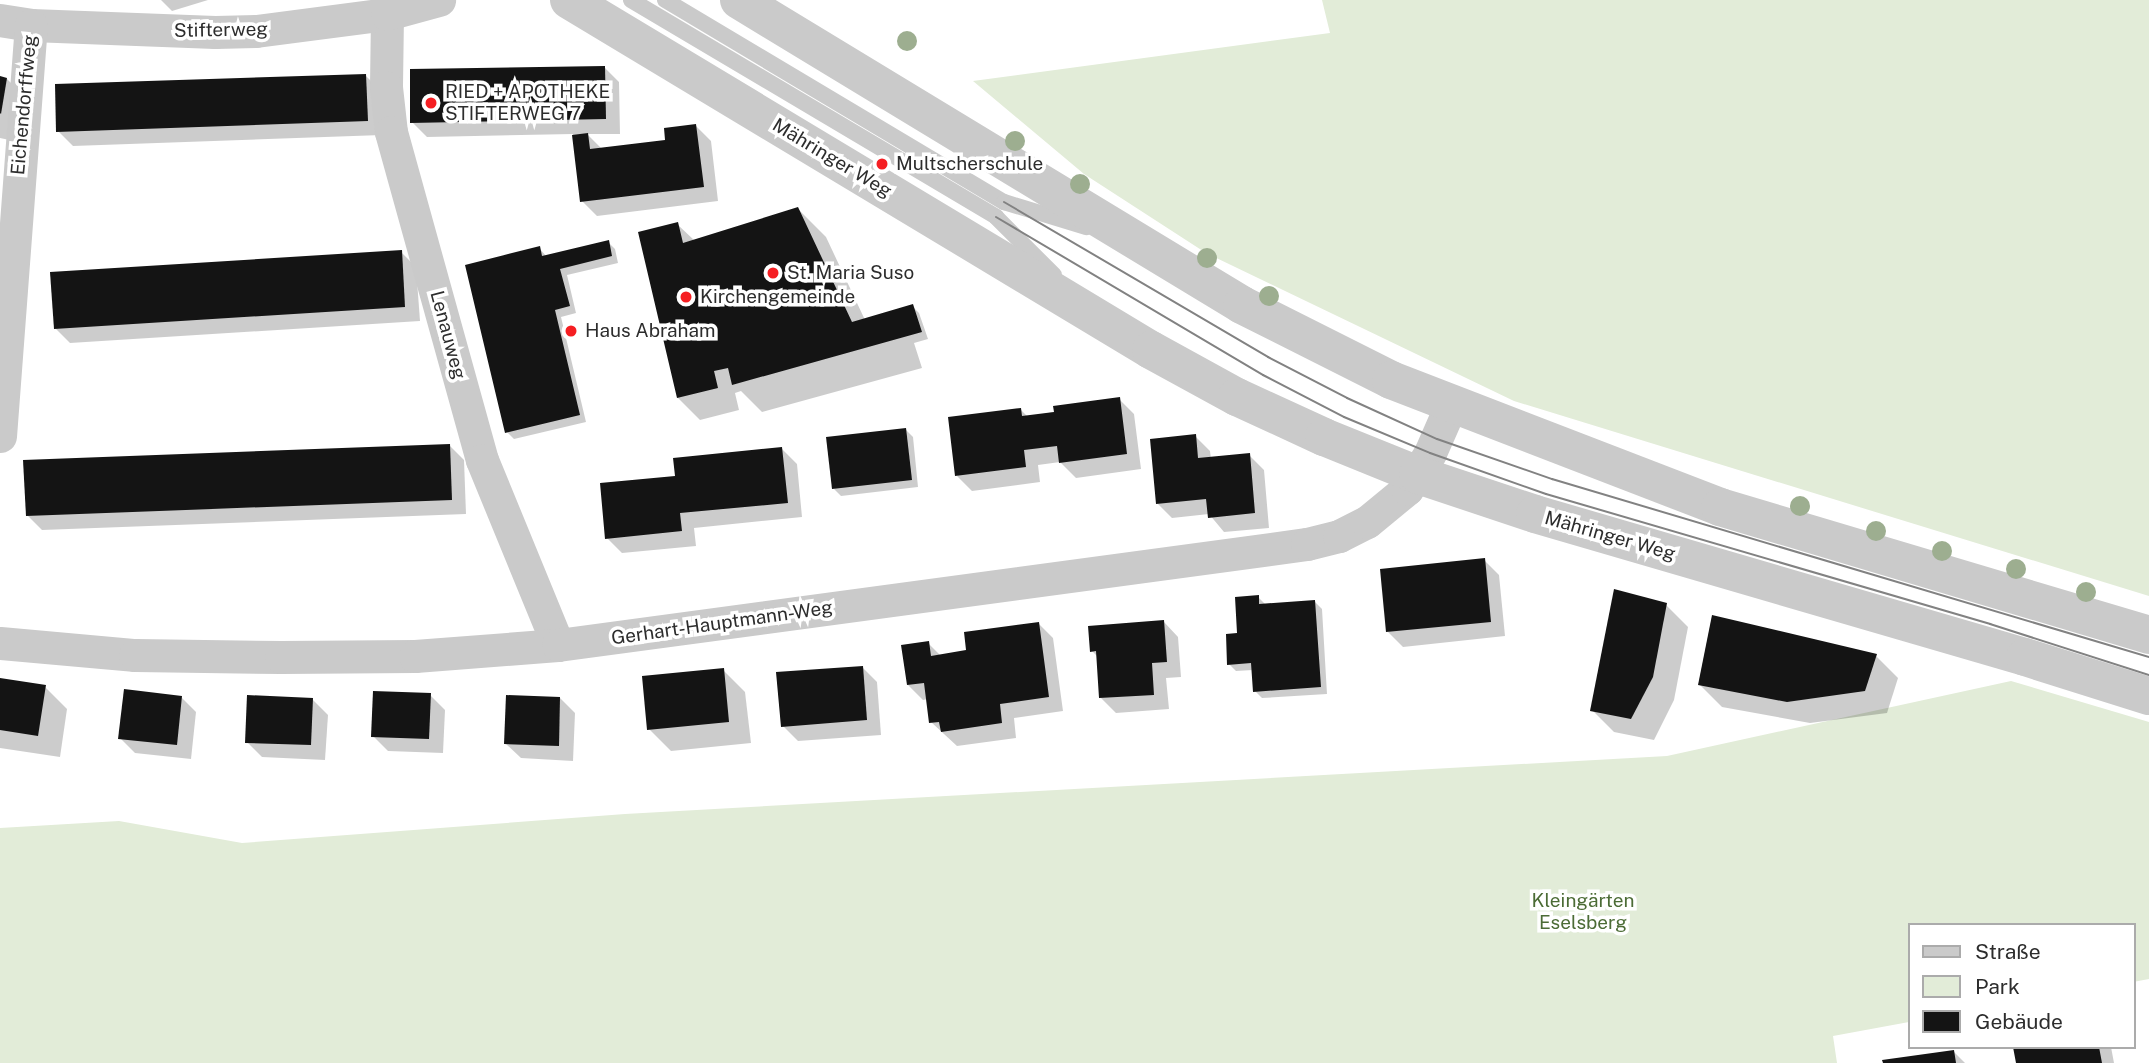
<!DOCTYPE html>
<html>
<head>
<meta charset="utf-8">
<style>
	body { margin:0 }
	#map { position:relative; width:2149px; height:1063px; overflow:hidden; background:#fff; font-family:"Public Sans",sans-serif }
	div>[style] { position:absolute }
	.green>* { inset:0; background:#e2ecd8 }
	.shadow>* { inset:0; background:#0003 }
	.building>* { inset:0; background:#141414 }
	.service>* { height:16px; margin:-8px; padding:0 8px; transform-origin:8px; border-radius:8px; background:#cacaca }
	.minor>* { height:33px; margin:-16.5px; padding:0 16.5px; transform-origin:16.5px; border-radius:16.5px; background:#cacaca }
	.tertiary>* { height:38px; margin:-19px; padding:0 19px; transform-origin:19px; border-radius:19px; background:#cacaca }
	.tram>* { height:2px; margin:-1px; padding:0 1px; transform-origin:1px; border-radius:1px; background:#828282 }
	.trees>* { width:20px; height:20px; margin:-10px; border-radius:50%; background:#9dae90 }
	.dots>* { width:19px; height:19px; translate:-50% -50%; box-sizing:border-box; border:4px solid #fff; border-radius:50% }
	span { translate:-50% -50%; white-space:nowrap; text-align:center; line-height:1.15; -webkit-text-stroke:7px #fff; paint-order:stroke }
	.street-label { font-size:19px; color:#2d2d2d }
	.poi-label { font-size:19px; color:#2d2d2d }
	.left { translate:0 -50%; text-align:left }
	.park-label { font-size:19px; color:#4c6c36 }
	.legend { position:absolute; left:1908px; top:923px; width:228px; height:126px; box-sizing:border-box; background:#fff; border:2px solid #ababab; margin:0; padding:9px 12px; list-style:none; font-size:21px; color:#2d2d2d }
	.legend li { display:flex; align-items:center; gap:14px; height:35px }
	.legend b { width:35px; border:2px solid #ababab }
</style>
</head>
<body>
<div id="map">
	<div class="green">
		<div style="clip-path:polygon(1322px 0,2149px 0,2149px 596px,1514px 401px,1206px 253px,1084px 174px,973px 81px,1330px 33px)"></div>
		<div style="clip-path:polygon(2011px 681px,2149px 722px,2149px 979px,2133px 982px,2133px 925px,1909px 925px,1909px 1022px,1833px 1036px,1837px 1063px,0 1063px,0 828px,119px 821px,242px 843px,625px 814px,1667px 756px)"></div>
	</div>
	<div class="shadow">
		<div style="clip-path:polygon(161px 0,208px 0,172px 11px)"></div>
		<div style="clip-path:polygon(604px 67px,619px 82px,620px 134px,587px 134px,602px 149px,667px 141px,696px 126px,711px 141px,718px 201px,597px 216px,582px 201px,573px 134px,427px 137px,412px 122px)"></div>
		<div style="clip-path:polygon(365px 75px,380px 90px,382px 135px,73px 146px,58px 131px)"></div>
		<div style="clip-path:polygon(0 78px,7px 79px,22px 94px,14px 141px,0 138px)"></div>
		<div style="clip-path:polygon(798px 209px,826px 237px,865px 320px,912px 306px,919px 313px,928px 339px,914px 343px,922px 368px,762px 412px,741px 391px,735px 393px,739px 410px,700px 420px,678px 398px,677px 224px,695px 241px)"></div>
		<div style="clip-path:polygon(608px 242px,615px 249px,618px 263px,567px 275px,576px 313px,561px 317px,586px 422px,514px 439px,507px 432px,539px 248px,547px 257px)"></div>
		<div style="clip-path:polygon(401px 252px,416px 267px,420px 321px,70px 343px,55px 328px)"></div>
		<div style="clip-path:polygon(1119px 399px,1134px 414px,1141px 469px,1076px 478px,1060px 462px,1038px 465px,1040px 482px,972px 491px,957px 476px,1021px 410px,1028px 417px)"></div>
		<div style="clip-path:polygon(906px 430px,913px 437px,918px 487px,841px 496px,834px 489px)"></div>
		<div style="clip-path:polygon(1195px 436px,1210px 451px,1211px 459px,1249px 455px,1264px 470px,1269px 528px,1224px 532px,1209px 514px,1172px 518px,1157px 503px)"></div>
		<div style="clip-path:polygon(449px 445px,464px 460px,466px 514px,42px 530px,27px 515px)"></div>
		<div style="clip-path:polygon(782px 449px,797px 464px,802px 517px,694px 528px,696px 546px,622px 553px,607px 538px,677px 477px)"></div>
		<div style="clip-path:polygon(1484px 560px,1499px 575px,1505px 636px,1403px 647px,1388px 632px)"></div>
		<div style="clip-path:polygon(1258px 597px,1266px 605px,1314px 601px,1322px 609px,1327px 694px,1262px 698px,1255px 691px,1253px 670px,1236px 671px,1229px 664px,1239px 635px)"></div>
		<div style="clip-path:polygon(1666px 605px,1688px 627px,1674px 700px,1654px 740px,1614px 732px,1592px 710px)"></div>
		<div style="clip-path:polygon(1164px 622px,1178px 637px,1181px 677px,1166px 678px,1169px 709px,1116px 713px,1101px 698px,1098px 657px,1092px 651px)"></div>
		<div style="clip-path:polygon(1038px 623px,1053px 638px,1063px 711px,1014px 718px,1016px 738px,957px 746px,931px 722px,928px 699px,923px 700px,908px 685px,928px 643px,941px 656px,968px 652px)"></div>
		<div style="clip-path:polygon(1876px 656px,1898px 678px,1887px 713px,1810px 723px,1722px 707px,1700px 685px)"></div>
		<div style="clip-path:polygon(862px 667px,877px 682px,881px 735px,798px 741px,783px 726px)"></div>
		<div style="clip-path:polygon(723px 670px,745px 692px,751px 743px,671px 751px,649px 729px)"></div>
		<div style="clip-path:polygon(0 679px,45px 687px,67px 709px,60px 757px,0 748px)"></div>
		<div style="clip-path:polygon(430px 695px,445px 710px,443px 753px,388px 751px,373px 736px)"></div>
		<div style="clip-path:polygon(181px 697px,196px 712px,191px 759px,135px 753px,120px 738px)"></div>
		<div style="clip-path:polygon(560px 698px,575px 713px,573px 761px,521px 758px,506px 744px)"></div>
		<div style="clip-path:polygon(313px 700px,328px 715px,325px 760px,262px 757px,247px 742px)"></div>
		<div style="clip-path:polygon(2015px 1047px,2111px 1047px,2114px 1063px,2017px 1063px)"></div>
		<div style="clip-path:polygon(1954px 1052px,1965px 1063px,1885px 1063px)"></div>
	</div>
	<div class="building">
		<div style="clip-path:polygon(605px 66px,606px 119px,410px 123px,410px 69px)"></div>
		<div style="clip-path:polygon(366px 74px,368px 121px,56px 132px,55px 84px)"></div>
		<div style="clip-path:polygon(0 76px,7px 78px,1px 114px,0 113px)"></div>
		<div style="clip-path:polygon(696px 124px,704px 187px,580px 202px,572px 135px,588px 133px,590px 149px,665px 140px,664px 128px)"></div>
		<div style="clip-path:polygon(798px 207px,852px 322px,913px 304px,922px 332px,732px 385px,728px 368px,714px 371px,718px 388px,677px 398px,638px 232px,678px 222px,683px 243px)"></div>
		<div style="clip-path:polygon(609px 240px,612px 256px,560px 269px,570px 306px,555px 310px,580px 415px,505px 433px,465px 265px,540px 246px,542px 256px)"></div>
		<div style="clip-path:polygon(402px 250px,405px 307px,54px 329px,50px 272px)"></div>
		<div style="clip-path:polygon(1120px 397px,1127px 454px,1059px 463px,1057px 446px,1024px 450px,1026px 467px,955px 476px,948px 417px,1021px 408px,1022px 416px,1054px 412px,1053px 406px)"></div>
		<div style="clip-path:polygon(906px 428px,912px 480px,832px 489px,826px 437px)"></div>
		<div style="clip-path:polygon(1196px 434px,1198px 458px,1250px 453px,1255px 513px,1208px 518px,1206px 499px,1156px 504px,1150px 439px)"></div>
		<div style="clip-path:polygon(450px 444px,452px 500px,26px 516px,23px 460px)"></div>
		<div style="clip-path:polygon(782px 447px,788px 503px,680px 513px,682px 531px,605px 539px,600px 483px,675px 476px,673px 458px)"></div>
		<div style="clip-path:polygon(1485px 558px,1491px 622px,1386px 632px,1380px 569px)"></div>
		<div style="clip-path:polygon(1614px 589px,1667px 603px,1653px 677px,1631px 719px,1590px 711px)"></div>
		<div style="clip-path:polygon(1259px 595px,1259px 604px,1315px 600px,1321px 687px,1253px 692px,1251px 663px,1227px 665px,1226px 634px,1237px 633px,1235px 597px)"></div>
		<div style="clip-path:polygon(1712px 615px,1877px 654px,1865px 691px,1787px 702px,1698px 685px)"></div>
		<div style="clip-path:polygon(1164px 620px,1167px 662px,1152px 663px,1154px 695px,1099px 698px,1096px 651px,1090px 652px,1088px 626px)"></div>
		<div style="clip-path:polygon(1039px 622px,1049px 697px,1000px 704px,1002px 723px,941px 732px,939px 722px,929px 723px,924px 683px,907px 685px,901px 645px,929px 641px,931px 656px,966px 650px,964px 632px)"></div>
		<div style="clip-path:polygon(863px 666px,867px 720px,781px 727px,776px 672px)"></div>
		<div style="clip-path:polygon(724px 668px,729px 722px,647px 730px,642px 676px)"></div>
		<div style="clip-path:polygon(0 678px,46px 685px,38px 736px,0 730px)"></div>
		<div style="clip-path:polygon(124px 689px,182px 696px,177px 745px,118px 739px)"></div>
		<div style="clip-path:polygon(373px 691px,431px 693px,429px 739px,371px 737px)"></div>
		<div style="clip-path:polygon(247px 695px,313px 698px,311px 745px,245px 743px)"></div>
		<div style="clip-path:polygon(506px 695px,560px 697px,559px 746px,504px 744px)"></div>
		<div style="clip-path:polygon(2013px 1047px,2099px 1047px,2102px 1063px,2016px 1063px)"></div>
		<div style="clip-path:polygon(1954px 1050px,1956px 1063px,1883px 1063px,1882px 1060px)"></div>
	</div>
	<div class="service">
		<div style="left:631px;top:0;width:425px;rotate:30.7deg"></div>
		<div style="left:996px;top:217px;width:82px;rotate:45deg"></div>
		<div style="left:665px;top:0;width:395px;rotate:30.8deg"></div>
		<div style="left:1004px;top:202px;width:86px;rotate:17deg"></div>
	</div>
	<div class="minor">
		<div style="left:387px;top:14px;width:73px;rotate:90.8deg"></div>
		<div style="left:386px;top:87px;width:45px;rotate:83.7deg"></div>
		<div style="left:391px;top:132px;width:340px;rotate:74.5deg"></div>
		<div style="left:482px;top:460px;width:200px;rotate:67.7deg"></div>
		<div style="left:0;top:20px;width:31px;rotate:9deg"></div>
		<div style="left:31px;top:25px;width:184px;rotate:2.2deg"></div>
		<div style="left:215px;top:32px;width:41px;rotate:-1.4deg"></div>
		<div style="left:256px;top:31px;width:132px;rotate:-7.4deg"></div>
		<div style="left:387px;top:14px;width:54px;rotate:-15.1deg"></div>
		<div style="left:0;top:436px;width:412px;rotate:-85.7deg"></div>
		<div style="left:0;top:643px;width:136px;rotate:5.1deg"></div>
		<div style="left:135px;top:655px;width:146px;rotate:0.8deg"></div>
		<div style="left:281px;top:657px;width:134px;rotate:-0.4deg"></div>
		<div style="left:415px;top:656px;width:143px;rotate:-4.4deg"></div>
		<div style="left:558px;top:645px;width:756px;rotate:-7.68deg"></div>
		<div style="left:1307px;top:544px;width:33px;rotate:-14deg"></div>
		<div style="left:1339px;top:536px;width:31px;rotate:-27deg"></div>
		<div style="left:1367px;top:522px;width:52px;rotate:-39.5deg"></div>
		<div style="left:1407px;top:489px;width:43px;rotate:-57.4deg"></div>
		<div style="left:1430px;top:453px;width:52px;rotate:-66.4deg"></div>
	</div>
	<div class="tertiary">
		<div style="left:569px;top:0;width:679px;rotate:31.02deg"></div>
		<div style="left:1151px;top:350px;width:98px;rotate:28.7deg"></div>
		<div style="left:1237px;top:397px;width:96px;rotate:24.7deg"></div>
		<div style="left:1324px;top:437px;width:101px;rotate:22deg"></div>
		<div style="left:1418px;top:475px;width:123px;rotate:18.4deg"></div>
		<div style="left:1535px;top:514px;width:510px;rotate:16.27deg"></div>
		<div style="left:2025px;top:657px;width:130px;rotate:17.5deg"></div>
		<div style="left:739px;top:0;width:588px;rotate:31.23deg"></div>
		<div style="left:1242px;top:305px;width:167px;rotate:26.7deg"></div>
		<div style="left:1391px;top:380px;width:353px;rotate:21.1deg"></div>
		<div style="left:1720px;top:507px;width:448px;rotate:16.6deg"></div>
	</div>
	<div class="tram">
		<div style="left:1004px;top:202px;width:306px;rotate:30.4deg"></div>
		<div style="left:1268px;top:357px;width:89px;rotate:27.4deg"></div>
		<div style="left:1347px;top:398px;width:99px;rotate:24.5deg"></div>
		<div style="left:1437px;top:439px;width:122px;rotate:19.2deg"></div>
		<div style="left:1552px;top:479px;width:623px;rotate:16.6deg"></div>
		<div style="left:996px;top:217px;width:310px;rotate:30.6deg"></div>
		<div style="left:1263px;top:375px;width:91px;rotate:27.4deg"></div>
		<div style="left:1344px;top:417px;width:93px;rotate:22.7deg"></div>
		<div style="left:1430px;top:453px;width:123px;rotate:19.5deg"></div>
		<div style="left:1546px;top:494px;width:463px;rotate:16.3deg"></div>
		<div style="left:1990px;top:624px;width:167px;rotate:17.8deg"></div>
	</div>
	<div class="trees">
		<div style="left:907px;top:41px"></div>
		<div style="left:1015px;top:141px"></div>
		<div style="left:1080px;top:184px"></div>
		<div style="left:1207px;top:258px"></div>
		<div style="left:1269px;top:296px"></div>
		<div style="left:1800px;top:506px"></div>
		<div style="left:1876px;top:531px"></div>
		<div style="left:1942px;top:551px"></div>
		<div style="left:2016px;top:569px"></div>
		<div style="left:2086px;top:592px"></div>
	</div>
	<div class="dots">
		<div style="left:431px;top:103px;background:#f51e22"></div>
		<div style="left:882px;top:164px;background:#f51e22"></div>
		<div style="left:773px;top:273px;background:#f51e22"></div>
		<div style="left:686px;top:297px;background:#f51e22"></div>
		<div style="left:571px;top:331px;background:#f51e22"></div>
	</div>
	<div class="street-label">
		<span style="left:221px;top:30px;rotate:-1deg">Stifterweg</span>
		<span style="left:24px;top:105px;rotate:-85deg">Eichendorffweg</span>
		<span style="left:832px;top:158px;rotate:31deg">Mähringer Weg</span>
		<span style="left:448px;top:335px;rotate:75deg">Lenauweg</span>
		<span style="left:1610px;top:536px;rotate:16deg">Mähringer Weg</span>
		<span style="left:722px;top:623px;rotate:-8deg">Gerhart-Hauptmann-Weg</span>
	</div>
	<div class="poi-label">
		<span class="left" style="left:445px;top:103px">RIED + APOTHEKE<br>STIFTERWEG 7</span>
		<span class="left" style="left:896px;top:164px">Multscherschule</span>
		<span class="left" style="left:787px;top:273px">St. Maria Suso</span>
		<span class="left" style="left:700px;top:297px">Kirchengemeinde</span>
		<span class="left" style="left:585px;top:331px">Haus Abraham</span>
	</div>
	<div class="park-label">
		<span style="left:1583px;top:912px">Kleingärten<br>Eselsberg</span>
	</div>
	<ul class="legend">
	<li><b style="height:9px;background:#cacaca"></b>Straße</li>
	<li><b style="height:19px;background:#e2ecd8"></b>Park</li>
	<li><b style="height:19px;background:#141414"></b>Gebäude</li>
	</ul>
</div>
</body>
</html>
